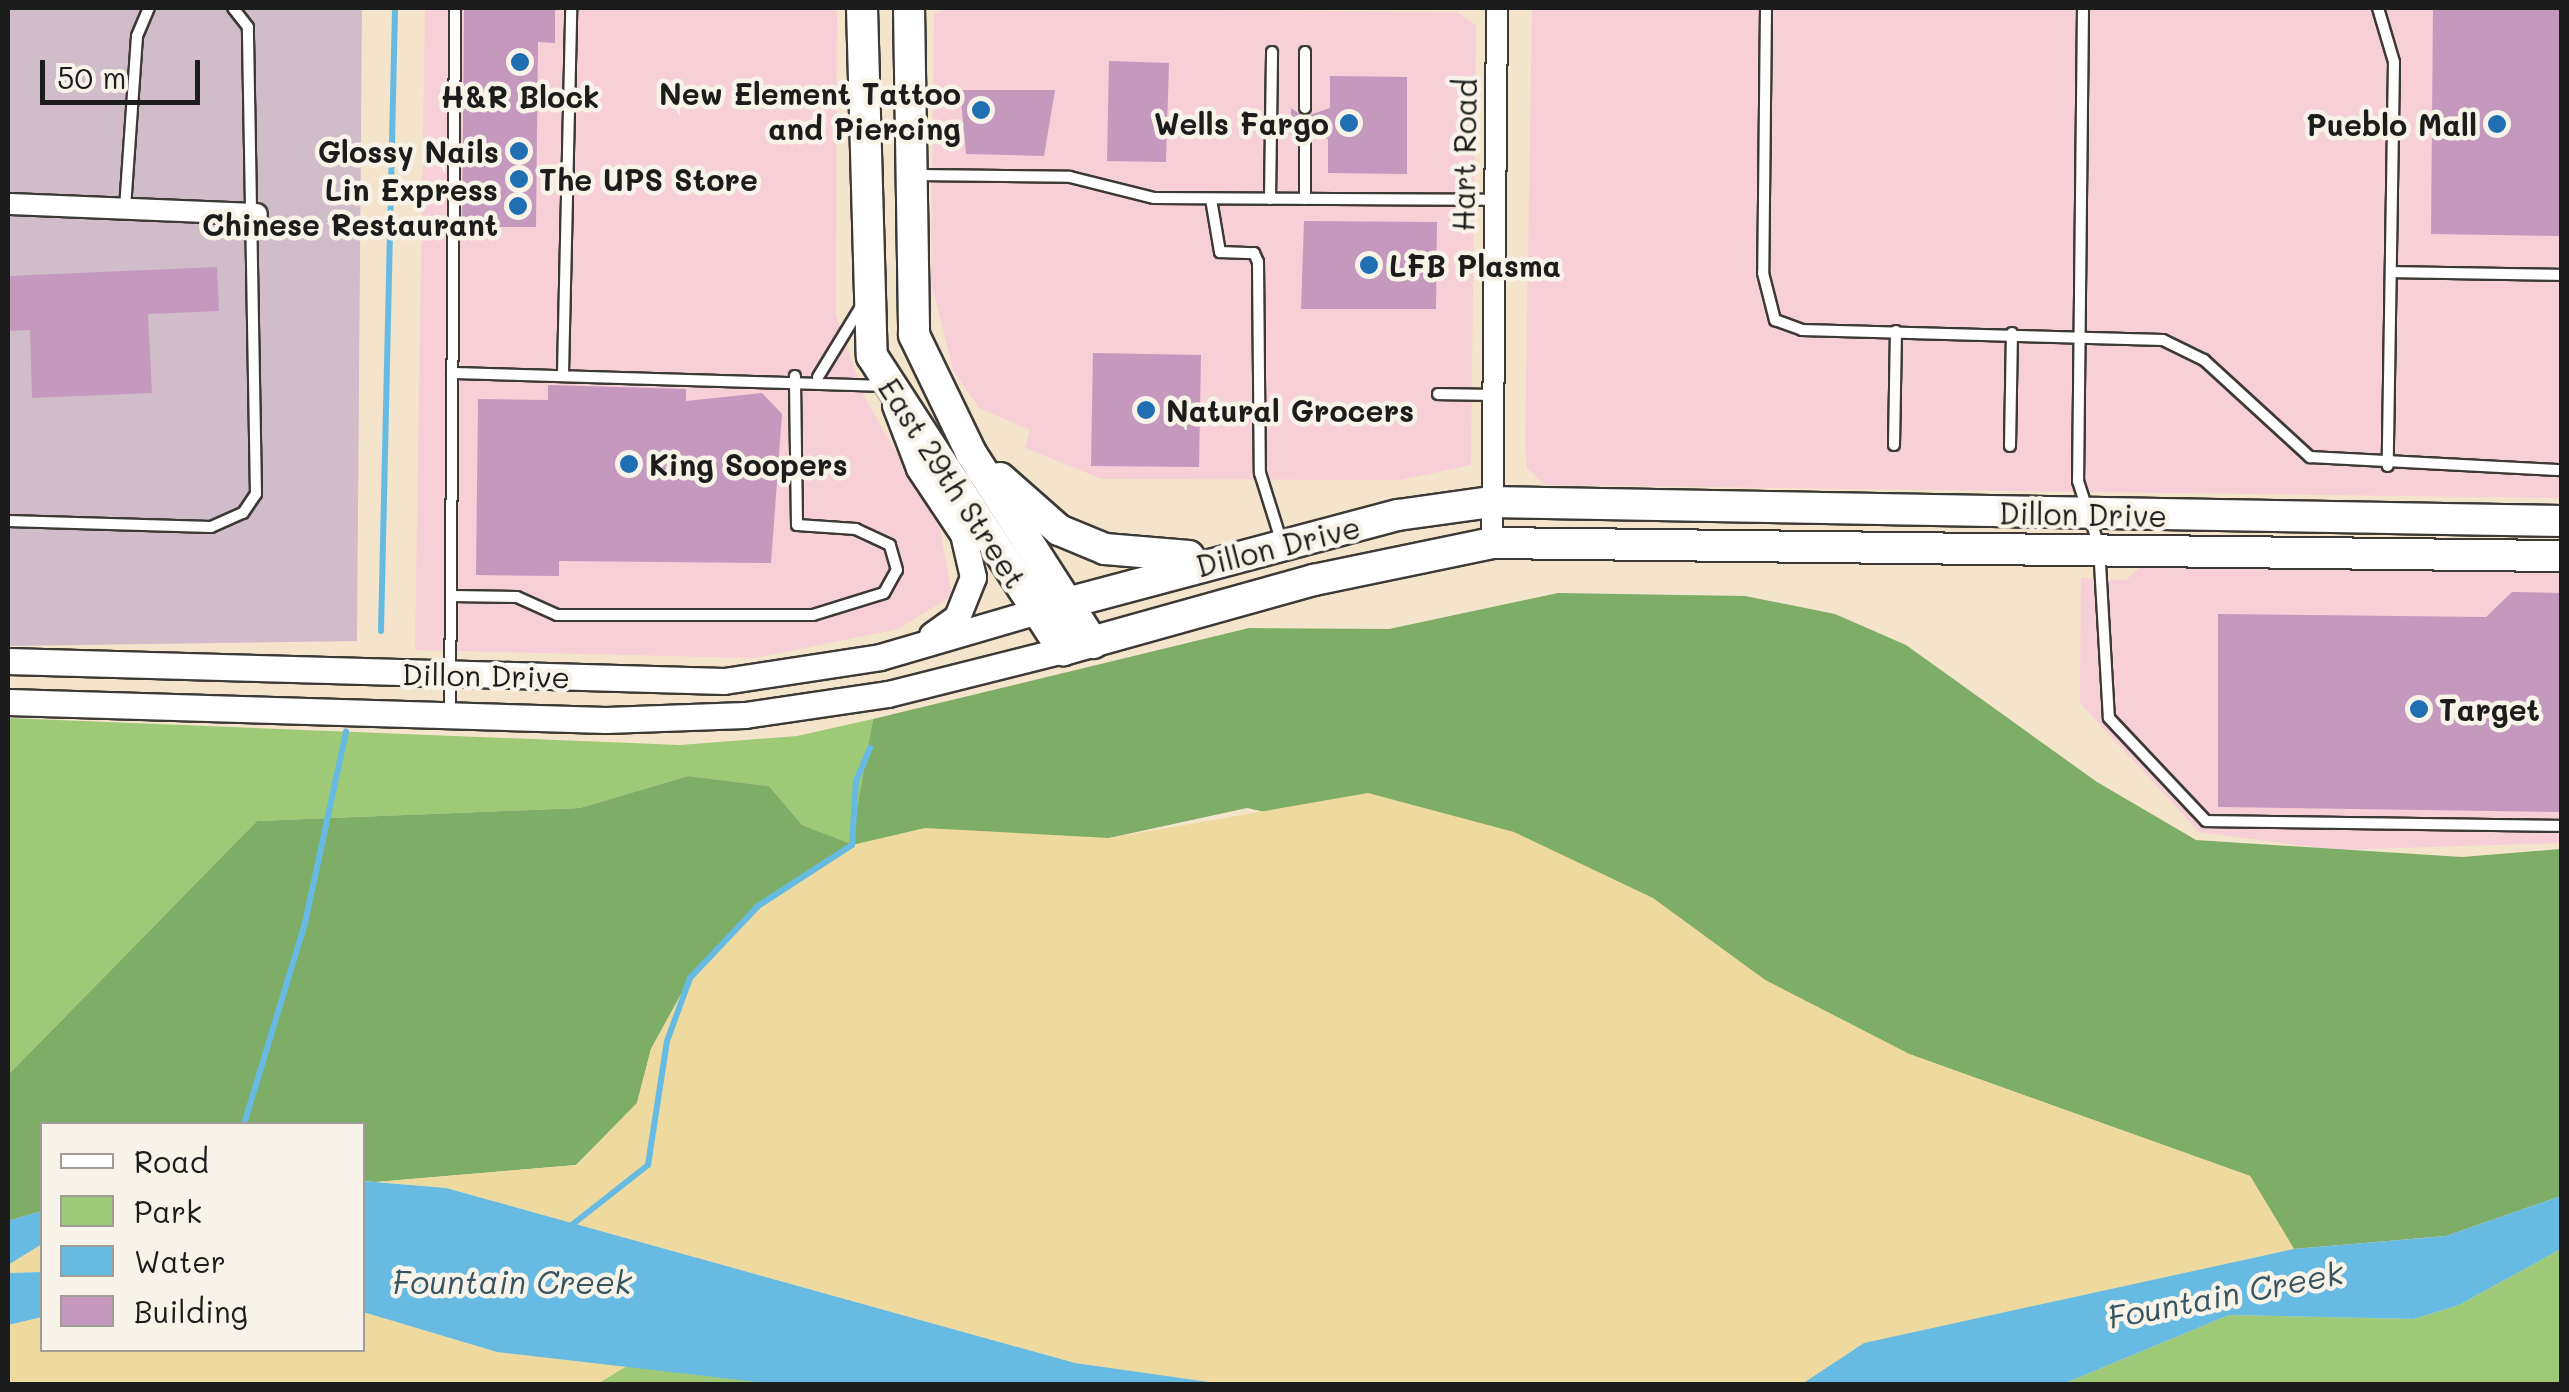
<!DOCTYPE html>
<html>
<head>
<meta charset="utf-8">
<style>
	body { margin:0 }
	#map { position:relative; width:2569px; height:1392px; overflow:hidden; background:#f5e4cc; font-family:Mali,sans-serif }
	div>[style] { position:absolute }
	.built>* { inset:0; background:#f6cfd7 }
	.industrial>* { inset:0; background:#d1bdc9 }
	.green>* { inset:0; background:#9ec976 }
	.forest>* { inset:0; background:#7ead67 }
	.sand>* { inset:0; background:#eeda9e }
	.water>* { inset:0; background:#67bbe3 }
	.stream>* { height:6px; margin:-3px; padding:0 3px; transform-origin:3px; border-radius:3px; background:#67bbe3 }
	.building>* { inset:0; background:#c499bd }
	.roads { filter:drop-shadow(2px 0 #3d3a36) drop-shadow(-2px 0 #3d3a36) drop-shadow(0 2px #3d3a36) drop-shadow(0 -2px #3d3a36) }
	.service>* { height:10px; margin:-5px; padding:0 5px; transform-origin:5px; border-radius:5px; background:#fff }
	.minor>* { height:20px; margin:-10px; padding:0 10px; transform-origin:10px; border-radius:10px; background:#fff }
	.tertiary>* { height:25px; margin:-12.5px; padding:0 12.5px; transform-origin:12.5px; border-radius:12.5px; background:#fff }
	.secondary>* { height:30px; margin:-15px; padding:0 15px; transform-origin:15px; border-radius:15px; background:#fff }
	.dots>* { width:28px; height:28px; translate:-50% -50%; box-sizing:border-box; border:5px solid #f7f3e8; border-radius:50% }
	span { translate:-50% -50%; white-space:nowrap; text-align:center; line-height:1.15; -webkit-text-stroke:9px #f7f3e8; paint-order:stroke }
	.poi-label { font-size:30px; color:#1c1c1c; font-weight:700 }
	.right { translate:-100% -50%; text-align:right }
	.left { translate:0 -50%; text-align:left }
	.street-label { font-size:30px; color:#1c1c1c }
	.water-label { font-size:32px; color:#365462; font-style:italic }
	.frame { position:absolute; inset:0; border:10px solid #1c1c1c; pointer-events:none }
	.legend { position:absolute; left:40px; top:1122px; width:325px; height:230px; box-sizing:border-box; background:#f7f3e8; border:2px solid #9f9d96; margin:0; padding:12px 18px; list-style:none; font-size:30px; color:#1c1c1c }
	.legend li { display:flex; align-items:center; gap:20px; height:50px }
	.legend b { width:50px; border:2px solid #9f9d96 }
	.scale { position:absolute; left:40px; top:60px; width:160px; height:45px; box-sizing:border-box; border:5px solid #1c1c1c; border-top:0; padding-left:12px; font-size:30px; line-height:35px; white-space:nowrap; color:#1c1c1c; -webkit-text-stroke:8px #f7f3e8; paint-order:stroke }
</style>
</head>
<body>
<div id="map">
	<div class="built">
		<div style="clip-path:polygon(425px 8px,837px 8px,836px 315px,865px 398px,940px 529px,952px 596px,898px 629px,754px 658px,415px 650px)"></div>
		<div style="clip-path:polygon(948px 8px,1457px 12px,1476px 25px,1471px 465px,1400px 480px,1102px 479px,1025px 448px,1030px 430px,979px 408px,953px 370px,931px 282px,934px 14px)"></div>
		<div style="clip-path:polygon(1532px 8px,2561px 8px,2561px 498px,1545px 485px,1527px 468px,1525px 444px)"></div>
		<div style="clip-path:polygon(2142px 565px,2561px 570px,2561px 843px,2334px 850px,2199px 832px,2080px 703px,2081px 578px,2126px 580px)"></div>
	</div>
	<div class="industrial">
		<div style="clip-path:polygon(8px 8px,362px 8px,357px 641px,8px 646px)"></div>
	</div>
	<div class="green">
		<div style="clip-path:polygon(8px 718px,680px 745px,797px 736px,873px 719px,852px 845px,802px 825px,769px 786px,688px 776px,580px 808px,257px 821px,8px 1075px)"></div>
		<div style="clip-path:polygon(2561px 1249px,2561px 1384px,2063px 1384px,2229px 1315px,2414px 1319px,2459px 1305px)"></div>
		<div style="clip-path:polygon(630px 1364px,721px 1371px,775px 1384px,597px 1384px)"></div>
	</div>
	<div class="forest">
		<div style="clip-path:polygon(1558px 593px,1745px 596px,1835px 614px,1906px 645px,2097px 782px,2196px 840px,2462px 857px,2561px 849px,2561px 1196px,2446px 1236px,2294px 1249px,2250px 1176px,1909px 1054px,1765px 980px,1652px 898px,1247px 808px,1109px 838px,852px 845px,758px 906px,690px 978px,651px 1049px,637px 1103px,576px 1165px,376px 1182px,363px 1181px,362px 1124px,42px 1124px,42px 1211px,8px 1221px,8px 1075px,257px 821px,580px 808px,688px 776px,769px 786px,802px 825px,851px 844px,873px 719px,1249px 628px,1389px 629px)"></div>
	</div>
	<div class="sand">
		<div style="clip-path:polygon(1368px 793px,1514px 832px,1653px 898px,1765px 980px,1909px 1054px,2250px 1176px,2294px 1249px,1865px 1343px,1802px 1384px,1223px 1384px,1075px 1363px,446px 1188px,376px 1182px,577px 1165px,637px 1103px,651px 1049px,690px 978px,758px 906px,852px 845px,925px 828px,1109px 838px)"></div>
		<div style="clip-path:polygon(42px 1244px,42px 1272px,8px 1273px,8px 1265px)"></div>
		<div style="clip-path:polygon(363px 1312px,497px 1352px,630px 1364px,597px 1384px,8px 1384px,8px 1325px,42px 1317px,42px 1350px,362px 1350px)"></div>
	</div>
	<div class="water">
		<div style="clip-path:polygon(362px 1181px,446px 1188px,1075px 1363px,1223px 1384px,775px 1384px,497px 1352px,363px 1312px)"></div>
		<div style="clip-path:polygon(2561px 1196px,2561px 1249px,2459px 1305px,2414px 1319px,2229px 1315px,2063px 1384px,1802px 1384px,1864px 1343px,2294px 1249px,2446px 1236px)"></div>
		<div style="clip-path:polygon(42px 1211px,42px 1244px,8px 1265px,8px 1221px)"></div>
		<div style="clip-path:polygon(42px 1272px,42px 1317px,8px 1325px,8px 1273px)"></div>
	</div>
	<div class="stream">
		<div style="left:381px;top:631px;width:623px;rotate:-88.71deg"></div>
		<div style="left:244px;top:1124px;width:210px;rotate:-73.1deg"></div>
		<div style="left:305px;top:923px;width:196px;rotate:-77.9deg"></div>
		<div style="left:573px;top:1224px;width:95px;rotate:-38.2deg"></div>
		<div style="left:648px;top:1165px;width:125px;rotate:-81.3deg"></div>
		<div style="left:667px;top:1041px;width:67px;rotate:-69.9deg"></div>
		<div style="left:690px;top:978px;width:99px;rotate:-46.6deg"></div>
		<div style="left:758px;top:906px;width:112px;rotate:-33deg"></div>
		<div style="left:852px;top:845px;width:64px;rotate:-86.4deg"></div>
		<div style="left:856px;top:781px;width:36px;rotate:-67deg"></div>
	</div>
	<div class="building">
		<div style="clip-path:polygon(464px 8px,555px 8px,555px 43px,538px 42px,536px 227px,462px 227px)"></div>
		<div style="clip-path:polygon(2433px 8px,2562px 8px,2562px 236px,2431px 234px)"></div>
		<div style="clip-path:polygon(1109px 61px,1169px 63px,1166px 162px,1107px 161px)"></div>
		<div style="clip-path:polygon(1330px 76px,1407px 77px,1407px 174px,1328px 173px,1328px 139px,1306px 130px,1291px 139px,1291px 108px,1304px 117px,1330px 108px)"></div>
		<div style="clip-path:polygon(960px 90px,1055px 90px,1044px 156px,966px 154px)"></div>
		<div style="clip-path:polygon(1304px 221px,1437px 222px,1436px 309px,1301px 309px)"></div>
		<div style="clip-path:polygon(217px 267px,219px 311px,148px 314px,152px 393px,32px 398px,30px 330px,8px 331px,8px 276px)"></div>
		<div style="clip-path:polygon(1093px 353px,1201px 355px,1199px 467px,1091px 466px)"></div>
		<div style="clip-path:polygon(548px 385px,686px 389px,686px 401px,762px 393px,782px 414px,771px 563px,559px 561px,559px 576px,476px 575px,478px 399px,548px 400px)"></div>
		<div style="clip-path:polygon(2512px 592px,2562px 593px,2562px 812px,2218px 807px,2218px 614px,2486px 617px)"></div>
	</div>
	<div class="roads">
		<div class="service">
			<div style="left:1766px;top:8px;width:265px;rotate:90.6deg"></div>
			<div style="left:1763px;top:273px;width:49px;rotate:75.7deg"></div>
			<div style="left:1775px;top:320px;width:29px;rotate:20deg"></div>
			<div style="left:1802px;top:330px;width:361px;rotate:1.6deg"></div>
			<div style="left:2163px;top:340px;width:46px;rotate:26deg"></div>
			<div style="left:2204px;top:360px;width:144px;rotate:42.5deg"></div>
			<div style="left:2310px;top:457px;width:252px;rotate:3deg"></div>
			<div style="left:2083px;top:8px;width:473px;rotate:90.6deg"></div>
			<div style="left:2078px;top:481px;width:68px;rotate:72.1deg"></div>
			<div style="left:2099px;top:546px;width:172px;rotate:86.7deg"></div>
			<div style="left:2109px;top:718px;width:141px;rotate:46.7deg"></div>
			<div style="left:2206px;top:821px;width:356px;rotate:0.8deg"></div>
			<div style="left:2378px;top:8px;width:56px;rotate:73.5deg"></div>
			<div style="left:2394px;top:62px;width:404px;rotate:90.9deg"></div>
			<div style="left:1305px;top:52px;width:56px;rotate:90deg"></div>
			<div style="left:1305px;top:139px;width:60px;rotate:90deg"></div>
			<div style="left:917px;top:175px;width:153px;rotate:0.7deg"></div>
			<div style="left:1070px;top:177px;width:87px;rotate:14deg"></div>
			<div style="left:1154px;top:198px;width:339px;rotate:0.3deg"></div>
			<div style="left:1211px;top:199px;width:54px;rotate:80.4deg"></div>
			<div style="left:1220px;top:252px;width:34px;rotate:2deg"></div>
			<div style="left:1254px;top:253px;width:10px;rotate:66deg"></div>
			<div style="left:1258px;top:262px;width:211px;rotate:89.5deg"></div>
			<div style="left:1260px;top:473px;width:73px;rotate:72.6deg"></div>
			<div style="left:1270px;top:199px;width:147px;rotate:-89.2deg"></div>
			<div style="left:125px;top:208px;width:172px;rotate:-86deg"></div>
			<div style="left:137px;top:36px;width:30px;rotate:-67deg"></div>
			<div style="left:2391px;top:272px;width:171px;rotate:1deg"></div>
			<div style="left:452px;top:373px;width:430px;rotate:1.7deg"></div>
			<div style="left:563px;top:373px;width:365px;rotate:-88.7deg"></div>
			<div style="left:818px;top:377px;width:84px;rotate:-58.6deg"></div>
			<div style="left:1438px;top:394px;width:53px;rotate:1.1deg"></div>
			<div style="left:1894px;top:445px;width:114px;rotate:-89deg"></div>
			<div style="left:2010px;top:446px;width:113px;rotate:-89deg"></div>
			<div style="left:8px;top:521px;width:203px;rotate:1.7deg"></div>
			<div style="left:211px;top:527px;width:35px;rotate:-24deg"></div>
			<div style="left:243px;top:513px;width:23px;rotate:-56deg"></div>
			<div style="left:256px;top:494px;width:467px;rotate:-91deg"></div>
			<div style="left:248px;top:27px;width:24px;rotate:-128deg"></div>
			<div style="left:452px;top:596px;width:65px;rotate:0.9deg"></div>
			<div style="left:517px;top:597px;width:44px;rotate:24.2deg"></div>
			<div style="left:557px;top:615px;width:256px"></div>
			<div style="left:813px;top:615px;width:74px;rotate:-17.2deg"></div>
			<div style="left:884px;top:593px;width:26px;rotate:-61deg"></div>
			<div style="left:897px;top:570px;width:26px;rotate:-106deg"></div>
			<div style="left:890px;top:545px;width:38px;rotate:-155deg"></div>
			<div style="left:856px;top:529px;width:59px;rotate:-176.1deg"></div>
			<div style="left:797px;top:525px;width:149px;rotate:-90.8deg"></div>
			<div style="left:450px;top:712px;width:704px;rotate:-89.59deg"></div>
		</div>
		<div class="minor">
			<div style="left:8px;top:204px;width:249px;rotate:2.3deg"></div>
			<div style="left:1492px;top:543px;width:535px;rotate:-89.46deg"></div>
		</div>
		<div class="tertiary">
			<div style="left:895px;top:405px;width:67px;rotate:69.1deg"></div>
			<div style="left:919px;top:468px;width:79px;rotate:56.3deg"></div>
			<div style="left:963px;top:534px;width:44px;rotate:76.9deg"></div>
			<div style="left:973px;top:577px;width:43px;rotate:111.8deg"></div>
			<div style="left:957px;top:617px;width:31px;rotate:144deg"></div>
			<div style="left:8px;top:661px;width:716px;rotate:1.6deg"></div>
			<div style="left:724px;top:681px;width:158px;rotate:-8.7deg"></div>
			<div style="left:880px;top:657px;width:164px;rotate:-16.3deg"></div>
			<div style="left:8px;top:702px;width:598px;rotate:1.72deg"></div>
			<div style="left:606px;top:720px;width:139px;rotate:-2.1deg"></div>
			<div style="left:745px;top:715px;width:145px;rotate:-8.4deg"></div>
			<div style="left:888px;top:694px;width:180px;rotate:-14.1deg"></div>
		</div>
		<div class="secondary">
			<div style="left:862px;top:8px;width:348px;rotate:88.4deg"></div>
			<div style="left:872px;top:356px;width:351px;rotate:57deg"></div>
			<div style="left:1063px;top:650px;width:261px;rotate:-15.6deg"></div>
			<div style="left:1314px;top:580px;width:182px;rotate:-11.7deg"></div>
			<div style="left:1492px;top:543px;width:1070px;rotate:0.7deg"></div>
			<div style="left:909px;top:8px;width:327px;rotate:89.1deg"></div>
			<div style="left:914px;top:335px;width:131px;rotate:64.2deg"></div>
			<div style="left:971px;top:453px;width:226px;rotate:57.3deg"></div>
			<div style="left:1000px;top:478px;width:79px;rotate:41.4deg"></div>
			<div style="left:1059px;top:530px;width:50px;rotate:22.4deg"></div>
			<div style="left:1105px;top:549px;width:84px;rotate:4.8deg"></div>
			<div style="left:1037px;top:611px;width:374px;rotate:-14.9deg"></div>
			<div style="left:1398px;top:515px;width:93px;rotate:-8deg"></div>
			<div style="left:1490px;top:502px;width:1072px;rotate:1.02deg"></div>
		</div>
	</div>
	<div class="dots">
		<div style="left:520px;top:62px;background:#1f6fb2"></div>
		<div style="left:981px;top:110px;background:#1f6fb2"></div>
		<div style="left:1349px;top:123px;background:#1f6fb2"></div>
		<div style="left:2497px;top:124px;background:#1f6fb2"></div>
		<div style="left:519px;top:151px;background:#1f6fb2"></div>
		<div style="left:519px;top:179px;background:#1f6fb2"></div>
		<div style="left:518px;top:206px;background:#1f6fb2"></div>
		<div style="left:1369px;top:265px;background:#1f6fb2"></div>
		<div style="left:1146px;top:410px;background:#1f6fb2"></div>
		<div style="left:629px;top:464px;background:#1f6fb2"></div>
		<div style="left:2419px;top:709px;background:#1f6fb2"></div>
	</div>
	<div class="poi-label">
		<span class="right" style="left:961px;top:110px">New Element Tattoo<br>and Piercing</span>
		<span style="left:520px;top:96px">H&amp;R Block</span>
		<span class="right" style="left:1329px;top:123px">Wells Fargo</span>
		<span class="right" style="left:2477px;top:124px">Pueblo Mall</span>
		<span class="right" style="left:499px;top:151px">Glossy Nails</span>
		<span class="left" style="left:539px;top:179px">The UPS Store</span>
		<span class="right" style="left:498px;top:206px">Lin Express<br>Chinese Restaurant</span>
		<span class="left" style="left:1389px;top:265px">LFB Plasma</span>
		<span class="left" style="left:1166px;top:410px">Natural Grocers</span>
		<span class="left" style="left:649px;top:464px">King Soopers</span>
		<span class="left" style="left:2439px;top:709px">Target</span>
	</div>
	<div class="street-label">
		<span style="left:1464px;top:155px;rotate:-89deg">Hart Road</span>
		<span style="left:953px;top:483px;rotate:57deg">East 29th Street</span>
		<span style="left:2083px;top:514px;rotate:1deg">Dillon Drive</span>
		<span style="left:1278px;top:546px;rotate:-14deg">Dillon Drive</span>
		<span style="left:486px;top:675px;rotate:1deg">Dillon Drive</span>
	</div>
	<div class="water-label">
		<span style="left:512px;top:1281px">Fountain Creek</span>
		<span style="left:2225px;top:1294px;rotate:-11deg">Fountain Creek</span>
	</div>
	<div class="frame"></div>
	<ul class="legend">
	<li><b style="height:12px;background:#fff"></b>Road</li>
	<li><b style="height:28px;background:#9ec976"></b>Park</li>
	<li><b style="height:28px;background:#67bbe3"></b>Water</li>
	<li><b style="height:28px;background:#c499bd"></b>Building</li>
	</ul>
	<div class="scale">50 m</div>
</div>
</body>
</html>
